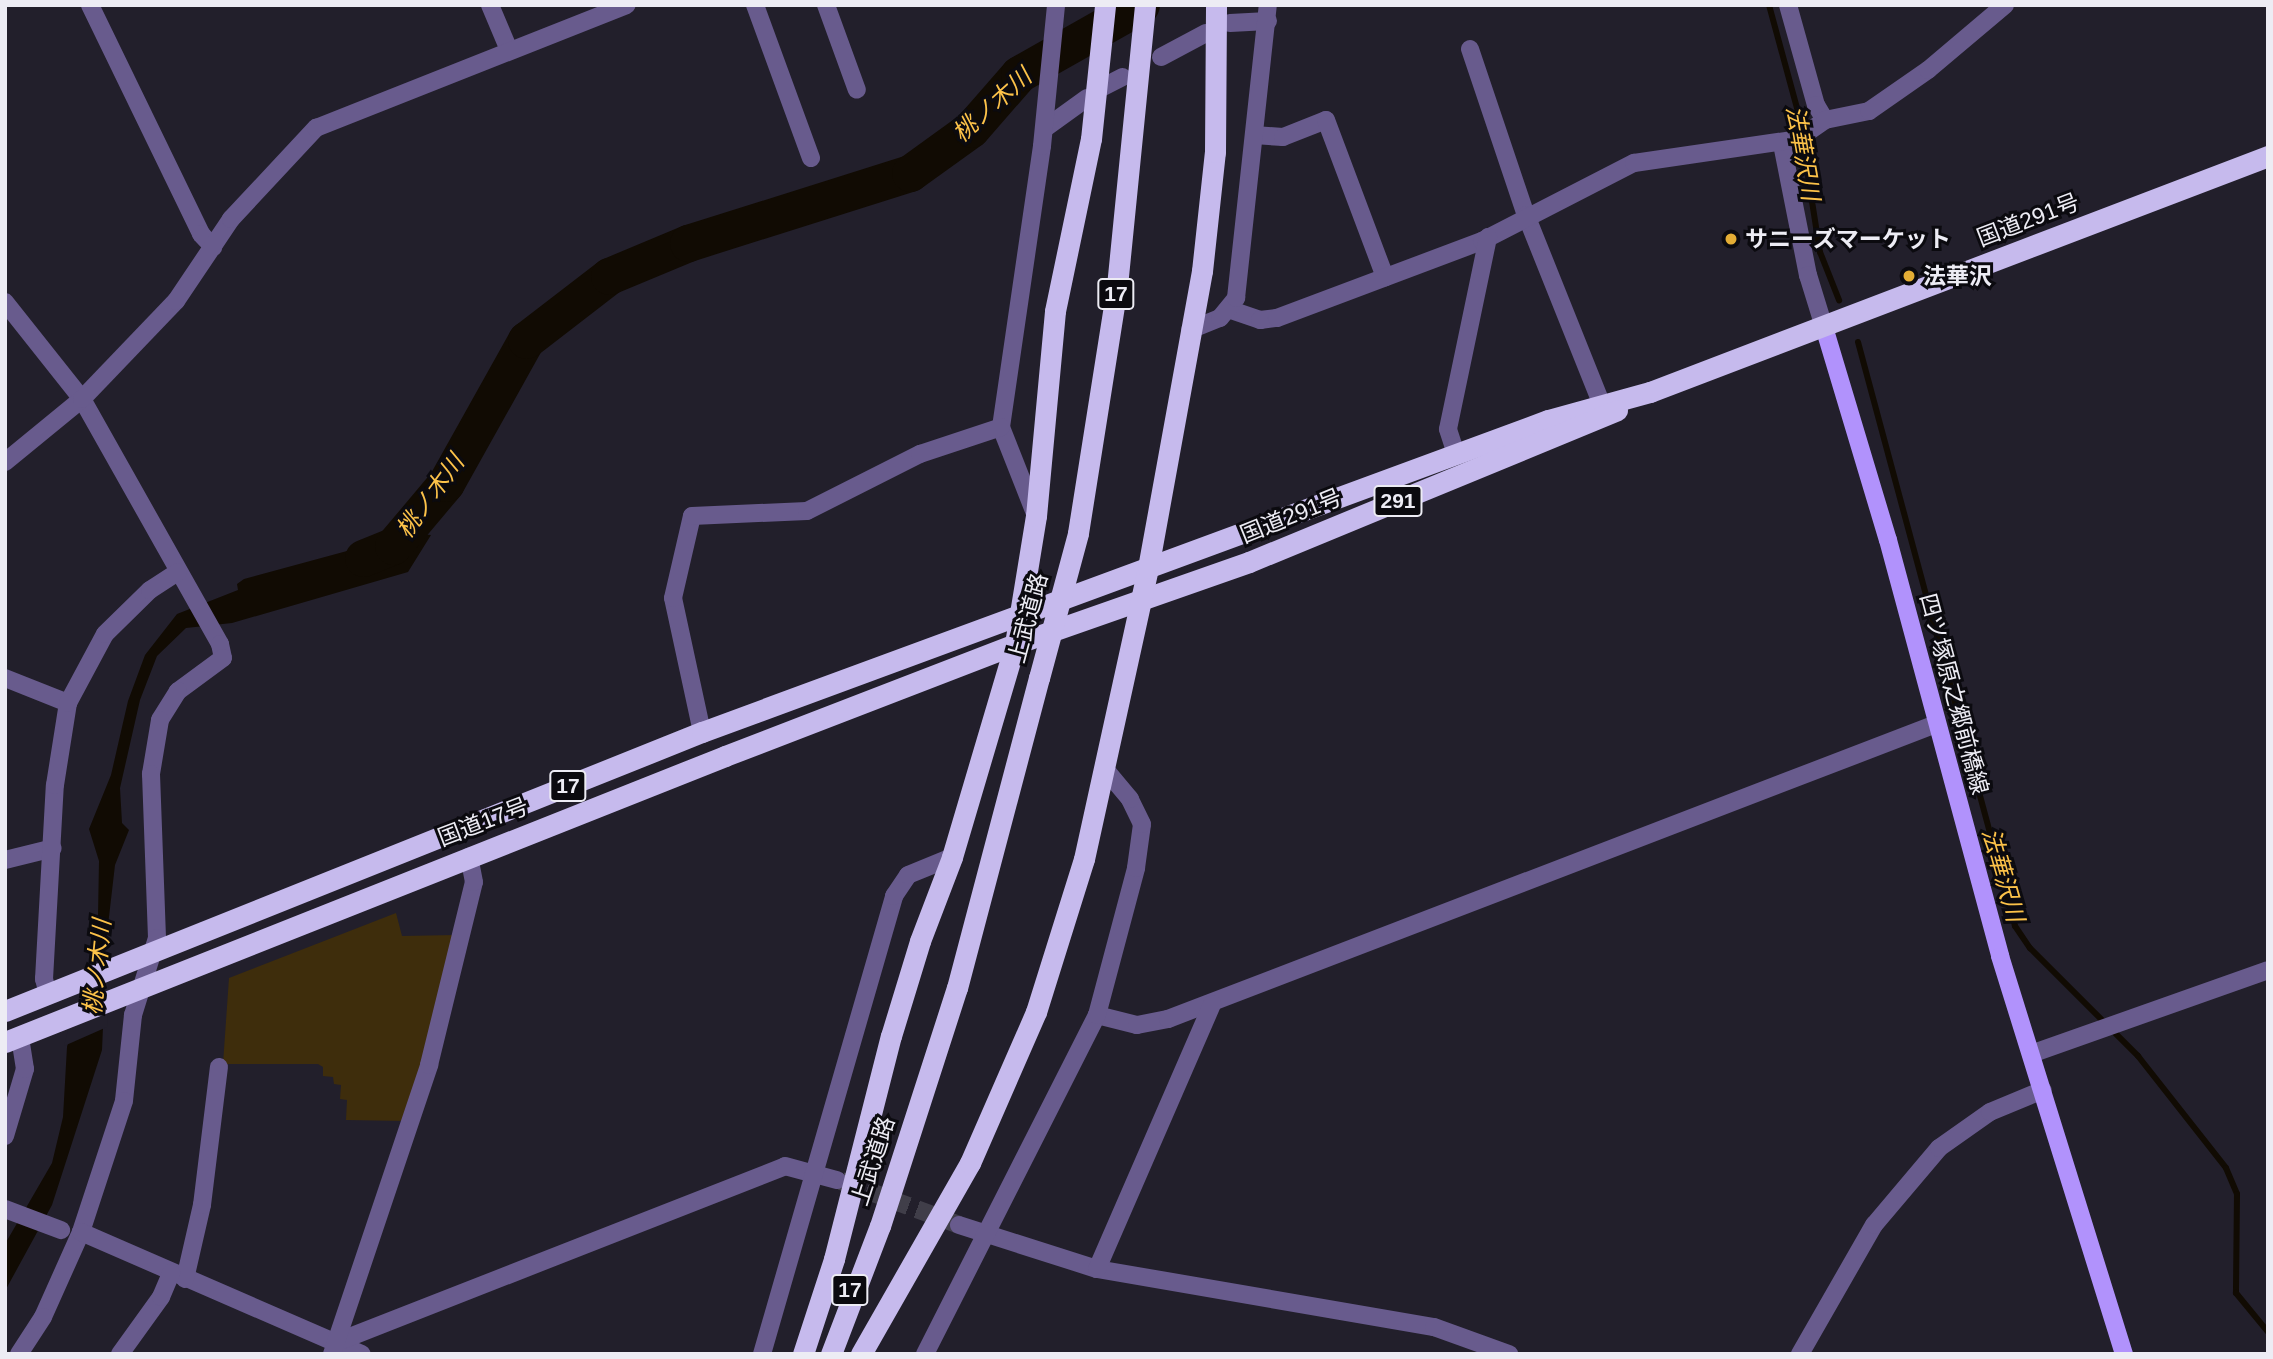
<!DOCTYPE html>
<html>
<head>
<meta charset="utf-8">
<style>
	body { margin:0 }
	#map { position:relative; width:2273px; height:1359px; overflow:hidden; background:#221f2b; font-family:Arial,"Noto Sans JP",sans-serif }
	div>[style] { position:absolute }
	.green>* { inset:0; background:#3e2d0c }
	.water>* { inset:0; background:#110b03 }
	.pier>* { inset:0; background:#221f2b }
	.stream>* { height:6px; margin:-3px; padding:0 3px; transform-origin:3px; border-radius:3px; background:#110b03 }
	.river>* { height:37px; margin:-18.5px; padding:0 18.5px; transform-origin:18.5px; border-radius:18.5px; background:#110b03 }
	.minor-tunnel>* { height:18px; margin-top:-9px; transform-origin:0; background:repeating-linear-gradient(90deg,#403e49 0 18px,transparent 0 27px) }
	.minor>* { height:18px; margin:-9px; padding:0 9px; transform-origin:9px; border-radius:9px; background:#685b8d }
	.major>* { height:18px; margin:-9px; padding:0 9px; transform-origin:9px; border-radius:9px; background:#b192fc }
	.highway>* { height:21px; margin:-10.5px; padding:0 10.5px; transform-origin:10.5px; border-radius:10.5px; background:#c6baed }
	.highway-bridge>* { height:21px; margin:-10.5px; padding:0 10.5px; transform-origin:10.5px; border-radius:10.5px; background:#c6baed }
	.dots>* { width:19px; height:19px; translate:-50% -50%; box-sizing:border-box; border:4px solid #0b0a0f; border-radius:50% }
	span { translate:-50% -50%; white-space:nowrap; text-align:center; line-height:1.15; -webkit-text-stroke:6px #0b0a0f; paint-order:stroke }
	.shield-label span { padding:2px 5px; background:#0b0a0f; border:2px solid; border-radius:5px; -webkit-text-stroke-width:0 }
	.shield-label { font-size:21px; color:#edecf4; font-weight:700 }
	.street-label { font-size:23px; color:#edecf4 }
	.poi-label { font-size:23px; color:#edecf4; font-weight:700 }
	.left { translate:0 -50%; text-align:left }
	.water-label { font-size:24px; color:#fcc249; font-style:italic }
	.frame { position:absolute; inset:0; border:7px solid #edecf4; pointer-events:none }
</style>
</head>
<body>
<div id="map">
	<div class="green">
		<div style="clip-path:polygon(396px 913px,402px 936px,456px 935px,407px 1121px,346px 1120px,347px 1100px,340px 1099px,341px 1085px,334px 1084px,333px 1077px,323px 1076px,323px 1067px,318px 1064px,223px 1064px,229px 978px)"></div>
	</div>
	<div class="water">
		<div style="clip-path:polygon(385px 531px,431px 535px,408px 572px,232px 623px,186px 628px,157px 656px,140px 700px,120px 788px,122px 823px,129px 830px,115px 865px,107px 934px,102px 1050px,52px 1205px,5px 1291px,5px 1244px,52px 1163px,63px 1117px,67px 1047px,98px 916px,99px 861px,89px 829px,111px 775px,128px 701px,145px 655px,177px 614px,238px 590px,237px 584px,244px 579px,347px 551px)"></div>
	</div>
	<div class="pier">
		<div style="clip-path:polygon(110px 945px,107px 1027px,64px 1046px,87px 954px)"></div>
	</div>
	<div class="stream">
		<div style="left:1769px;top:5px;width:111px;rotate:74.8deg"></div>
		<div style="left:1798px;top:112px;width:142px;rotate:81.1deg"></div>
		<div style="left:1820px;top:252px;width:52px;rotate:68.4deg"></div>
		<div style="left:1858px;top:342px;width:605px;rotate:74.95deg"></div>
		<div style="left:2015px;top:926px;width:27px;rotate:56deg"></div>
		<div style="left:2030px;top:948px;width:153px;rotate:45deg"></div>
		<div style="left:2138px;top:1056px;width:142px;rotate:51.8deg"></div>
		<div style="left:2226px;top:1168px;width:28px;rotate:67deg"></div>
		<div style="left:2237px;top:1194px;width:99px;rotate:90.6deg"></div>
		<div style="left:2236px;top:1293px;width:50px;rotate:50.6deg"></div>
	</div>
	<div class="river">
		<div style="left:363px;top:558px;width:32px;rotate:-22deg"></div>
		<div style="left:393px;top:546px;width:82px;rotate:-49.9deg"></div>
		<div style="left:446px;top:483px;width:164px;rotate:-60.8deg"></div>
		<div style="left:526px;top:340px;width:105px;rotate:-37.6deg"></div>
		<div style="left:609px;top:276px;width:86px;rotate:-22.7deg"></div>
		<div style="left:688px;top:243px;width:233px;rotate:-17.5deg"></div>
		<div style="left:910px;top:173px;width:75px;rotate:-35.8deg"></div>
		<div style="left:971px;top:129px;width:73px;rotate:-48.9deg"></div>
		<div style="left:1019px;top:74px;width:140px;rotate:-29.5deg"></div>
	</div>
	<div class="minor-tunnel">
		<div style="left:841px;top:1181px;width:126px;rotate:20.4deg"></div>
	</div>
	<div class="minor">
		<div style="left:90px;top:5px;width:254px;rotate:64.1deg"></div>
		<div style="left:201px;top:234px;width:18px;rotate:47deg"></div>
		<div style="left:490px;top:5px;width:49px;rotate:67.1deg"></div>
		<div style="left:755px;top:5px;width:163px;rotate:69.9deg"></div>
		<div style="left:826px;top:5px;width:90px;rotate:70deg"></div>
		<div style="left:1788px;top:5px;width:104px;rotate:74.4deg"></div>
		<div style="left:1816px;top:105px;width:17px;rotate:59deg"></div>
		<div style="left:1230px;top:23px;width:38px;rotate:-3deg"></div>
		<div style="left:1470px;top:49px;width:175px;rotate:71.4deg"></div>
		<div style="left:1526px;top:215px;width:205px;rotate:68.2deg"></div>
		<div style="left:1161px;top:57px;width:51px;rotate:-28.1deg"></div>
		<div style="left:1103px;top:87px;width:22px;rotate:-27deg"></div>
		<div style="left:1044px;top:129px;width:53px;rotate:-35.8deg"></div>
		<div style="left:1254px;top:135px;width:29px;rotate:4deg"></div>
		<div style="left:1283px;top:137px;width:46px;rotate:-21.6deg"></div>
		<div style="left:1326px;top:120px;width:168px;rotate:69.4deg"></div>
		<div style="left:1782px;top:144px;width:134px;rotate:78.8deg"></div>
		<div style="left:1808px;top:275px;width:54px;rotate:72.9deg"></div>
		<div style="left:5px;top:302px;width:124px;rotate:51.6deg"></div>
		<div style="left:82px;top:399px;width:281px;rotate:60.6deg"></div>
		<div style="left:220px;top:644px;width:14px;rotate:78deg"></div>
		<div style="left:223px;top:658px;width:56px;rotate:143.7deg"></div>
		<div style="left:178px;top:691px;width:34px;rotate:122deg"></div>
		<div style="left:160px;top:720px;width:55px;rotate:99.5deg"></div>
		<div style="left:151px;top:774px;width:164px;rotate:87.9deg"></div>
		<div style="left:157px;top:938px;width:81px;rotate:107.3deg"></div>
		<div style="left:133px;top:1015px;width:86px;rotate:96deg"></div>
		<div style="left:124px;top:1101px;width:138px;rotate:108.2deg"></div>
		<div style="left:81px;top:1232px;width:93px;rotate:114.1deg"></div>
		<div style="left:43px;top:1317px;width:44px;rotate:123deg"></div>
		<div style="left:1231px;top:310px;width:31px;rotate:19deg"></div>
		<div style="left:1260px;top:320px;width:17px;rotate:-7deg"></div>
		<div style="left:1277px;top:318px;width:219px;rotate:-20.6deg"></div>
		<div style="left:1482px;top:241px;width:171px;rotate:-27.2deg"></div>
		<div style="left:1634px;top:163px;width:166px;rotate:-8.3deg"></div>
		<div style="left:1798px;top:139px;width:33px;rotate:-35deg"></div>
		<div style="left:1825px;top:120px;width:45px;rotate:-11.6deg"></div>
		<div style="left:1869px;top:111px;width:72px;rotate:-34.8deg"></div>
		<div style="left:1928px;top:70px;width:101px;rotate:-40.2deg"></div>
		<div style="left:1190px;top:330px;width:32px;rotate:-22deg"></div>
		<div style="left:1220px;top:318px;width:26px;rotate:-51deg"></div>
		<div style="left:1236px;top:298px;width:295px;rotate:-83.8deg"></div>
		<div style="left:1456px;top:454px;width:26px;rotate:-108deg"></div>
		<div style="left:1448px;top:429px;width:196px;rotate:-78.2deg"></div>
		<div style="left:5px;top:462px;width:99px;rotate:-39.3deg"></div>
		<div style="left:82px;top:399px;width:136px;rotate:-46.2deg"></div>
		<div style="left:176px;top:301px;width:99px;rotate:-56.1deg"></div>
		<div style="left:231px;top:219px;width:125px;rotate:-47deg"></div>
		<div style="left:316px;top:128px;width:334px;rotate:-21.6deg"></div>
		<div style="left:1036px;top:516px;width:96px;rotate:-111.5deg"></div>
		<div style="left:1001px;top:427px;width:284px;rotate:-81.7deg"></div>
		<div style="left:1042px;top:146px;width:142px;rotate:-84.3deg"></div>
		<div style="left:5px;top:678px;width:68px;rotate:21.6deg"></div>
		<div style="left:702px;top:732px;width:137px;rotate:-102.2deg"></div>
		<div style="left:673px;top:598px;width:84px;rotate:-77deg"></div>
		<div style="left:692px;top:516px;width:115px;rotate:-2.5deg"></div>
		<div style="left:807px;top:511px;width:127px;rotate:-26.8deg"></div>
		<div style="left:920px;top:454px;width:85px;rotate:-18.4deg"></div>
		<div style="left:5px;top:860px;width:49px;rotate:-14deg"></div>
		<div style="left:48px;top:994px;width:16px;rotate:-105deg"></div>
		<div style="left:44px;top:979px;width:194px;rotate:-86.8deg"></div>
		<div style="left:55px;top:785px;width:83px;rotate:-81deg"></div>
		<div style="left:68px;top:703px;width:78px;rotate:-61.8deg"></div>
		<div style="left:105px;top:634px;width:63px;rotate:-44.4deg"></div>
		<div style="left:150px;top:590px;width:33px;rotate:-33deg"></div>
		<div style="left:1097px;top:1015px;width:41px;rotate:14deg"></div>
		<div style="left:1137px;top:1025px;width:32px;rotate:-11deg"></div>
		<div style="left:1168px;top:1019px;width:823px;rotate:-21.01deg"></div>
		<div style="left:2031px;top:1054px;width:251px;rotate:-19.5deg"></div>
		<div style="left:5px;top:1136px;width:70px;rotate:-73.4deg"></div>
		<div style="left:25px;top:1069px;width:33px;rotate:-99deg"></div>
		<div style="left:5px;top:1209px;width:60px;rotate:20.6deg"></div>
		<div style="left:959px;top:1225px;width:145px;rotate:17.7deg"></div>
		<div style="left:1097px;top:1269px;width:342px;rotate:9.8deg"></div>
		<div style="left:1434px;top:1327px;width:80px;rotate:19.8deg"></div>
		<div style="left:81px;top:1232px;width:306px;rotate:23.5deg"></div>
		<div style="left:1097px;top:1269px;width:289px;rotate:-66.5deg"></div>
		<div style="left:185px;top:1279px;width:76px;rotate:-77.1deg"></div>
		<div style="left:202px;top:1205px;width:139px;rotate:-83deg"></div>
		<div style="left:337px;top:1342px;width:481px;rotate:-21.4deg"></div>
		<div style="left:785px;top:1166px;width:54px;rotate:15.1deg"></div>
		<div style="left:120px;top:1354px;width:70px;rotate:-54.3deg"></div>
		<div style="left:161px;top:1297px;width:26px;rotate:-67deg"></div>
		<div style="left:332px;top:1354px;width:305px;rotate:-71.4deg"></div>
		<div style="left:429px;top:1065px;width:188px;rotate:-76.2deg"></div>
		<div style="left:474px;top:882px;width:26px;rotate:-101deg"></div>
		<div style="left:762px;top:1354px;width:477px;rotate:-73.9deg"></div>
		<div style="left:894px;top:896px;width:25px;rotate:-56deg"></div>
		<div style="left:908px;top:875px;width:48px;rotate:-22.2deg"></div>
		<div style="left:925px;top:1354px;width:380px;rotate:-63.1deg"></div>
		<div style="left:1097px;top:1015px;width:152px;rotate:-75.1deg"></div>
		<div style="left:1136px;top:868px;width:44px;rotate:-82.2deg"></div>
		<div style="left:1142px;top:824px;width:28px;rotate:-116deg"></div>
		<div style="left:1130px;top:799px;width:40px;rotate:-130deg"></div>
		<div style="left:1800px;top:1354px;width:149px;rotate:-60.2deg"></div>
		<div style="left:1874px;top:1225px;width:101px;rotate:-49.8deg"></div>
		<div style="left:1939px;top:1148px;width:62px;rotate:-35.2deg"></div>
		<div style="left:1990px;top:1112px;width:57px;rotate:-22.5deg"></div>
	</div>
	<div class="major">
		<div style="left:1824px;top:327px;width:222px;rotate:73.3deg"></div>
		<div style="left:1888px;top:540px;width:431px;rotate:74.9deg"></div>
		<div style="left:2000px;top:956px;width:417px;rotate:72.7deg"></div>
	</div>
	<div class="highway">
		<div style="left:1078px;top:533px;width:250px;rotate:-81deg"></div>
		<div style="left:1117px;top:286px;width:282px;rotate:-84.3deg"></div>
		<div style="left:5px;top:1011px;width:751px;rotate:-21.82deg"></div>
		<div style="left:702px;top:732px;width:902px;rotate:-20.24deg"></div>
		<div style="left:1548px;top:420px;width:106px;rotate:-15.4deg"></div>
		<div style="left:1650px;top:392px;width:662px;rotate:-20.9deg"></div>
		<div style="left:5px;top:1042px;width:775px;rotate:-21.66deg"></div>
		<div style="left:725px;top:756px;width:311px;rotate:-21.1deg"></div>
		<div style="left:1015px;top:644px;width:248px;rotate:-19.3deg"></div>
		<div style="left:1249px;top:562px;width:398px;rotate:-22.4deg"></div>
		<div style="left:803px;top:1354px;width:100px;rotate:-71.9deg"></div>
		<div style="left:834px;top:1259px;width:230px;rotate:-75.7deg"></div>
		<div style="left:891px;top:1036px;width:99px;rotate:-73deg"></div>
		<div style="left:920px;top:941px;width:90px;rotate:-69.1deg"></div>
		<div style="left:952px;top:857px;width:222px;rotate:-73.5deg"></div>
		<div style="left:1015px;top:644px;width:130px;rotate:-80.7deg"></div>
		<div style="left:1036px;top:516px;width:206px;rotate:-84.7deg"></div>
		<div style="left:1055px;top:311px;width:176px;rotate:-78.2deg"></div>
		<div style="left:1091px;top:139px;width:135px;rotate:-84deg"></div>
		<div style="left:831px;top:1354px;width:137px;rotate:-69.1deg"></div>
		<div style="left:880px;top:1226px;width:250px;rotate:-72.1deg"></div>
		<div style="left:957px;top:988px;width:321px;rotate:-75.2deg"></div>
		<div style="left:861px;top:1354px;width:220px;rotate:-60.3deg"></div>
		<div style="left:970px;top:1163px;width:165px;rotate:-66.4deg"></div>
		<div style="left:1036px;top:1012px;width:160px;rotate:-72.6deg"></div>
		<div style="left:1084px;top:859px;width:298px;rotate:-77.6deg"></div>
		<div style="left:1148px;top:568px;width:302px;rotate:-79.7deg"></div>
		<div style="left:1202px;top:271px;width:120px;rotate:-83.8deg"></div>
		<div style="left:1215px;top:152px;width:147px;rotate:-89.6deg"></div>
	</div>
	<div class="highway-bridge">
		<div style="left:1039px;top:678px;width:150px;rotate:-74.9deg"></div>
	</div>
	<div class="dots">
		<div style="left:1731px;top:239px;background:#e4ad35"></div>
		<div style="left:1909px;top:276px;background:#e4ad35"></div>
	</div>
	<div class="shield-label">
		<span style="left:1116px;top:294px">17</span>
		<span style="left:1398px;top:501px">291</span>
		<span style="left:568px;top:786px">17</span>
		<span style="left:850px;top:1290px">17</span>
	</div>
	<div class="street-label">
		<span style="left:2028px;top:220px;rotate:-21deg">国道291号</span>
		<span style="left:1291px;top:516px;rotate:-22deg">国道291号</span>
		<span style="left:1028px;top:618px;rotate:-75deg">上武道路</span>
		<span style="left:1954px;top:694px;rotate:75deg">四ツ塚原之郷前橋線</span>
		<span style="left:483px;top:822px;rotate:-21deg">国道17号</span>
		<span style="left:873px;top:1161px;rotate:-72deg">上武道路</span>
	</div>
	<div class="poi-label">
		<span class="left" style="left:1745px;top:239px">サニーズマーケット</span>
		<span class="left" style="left:1923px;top:276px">法華沢</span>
	</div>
	<div class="water-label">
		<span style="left:992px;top:105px;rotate:-42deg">桃ノ木川</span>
		<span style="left:1803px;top:153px;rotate:80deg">法華沢川</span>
		<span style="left:430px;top:496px;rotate:-54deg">桃ノ木川</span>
		<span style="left:2003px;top:875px;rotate:74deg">法華沢川</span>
		<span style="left:97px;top:967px;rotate:-84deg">桃ノ木川</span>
	</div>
	<div class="frame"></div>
</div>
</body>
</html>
